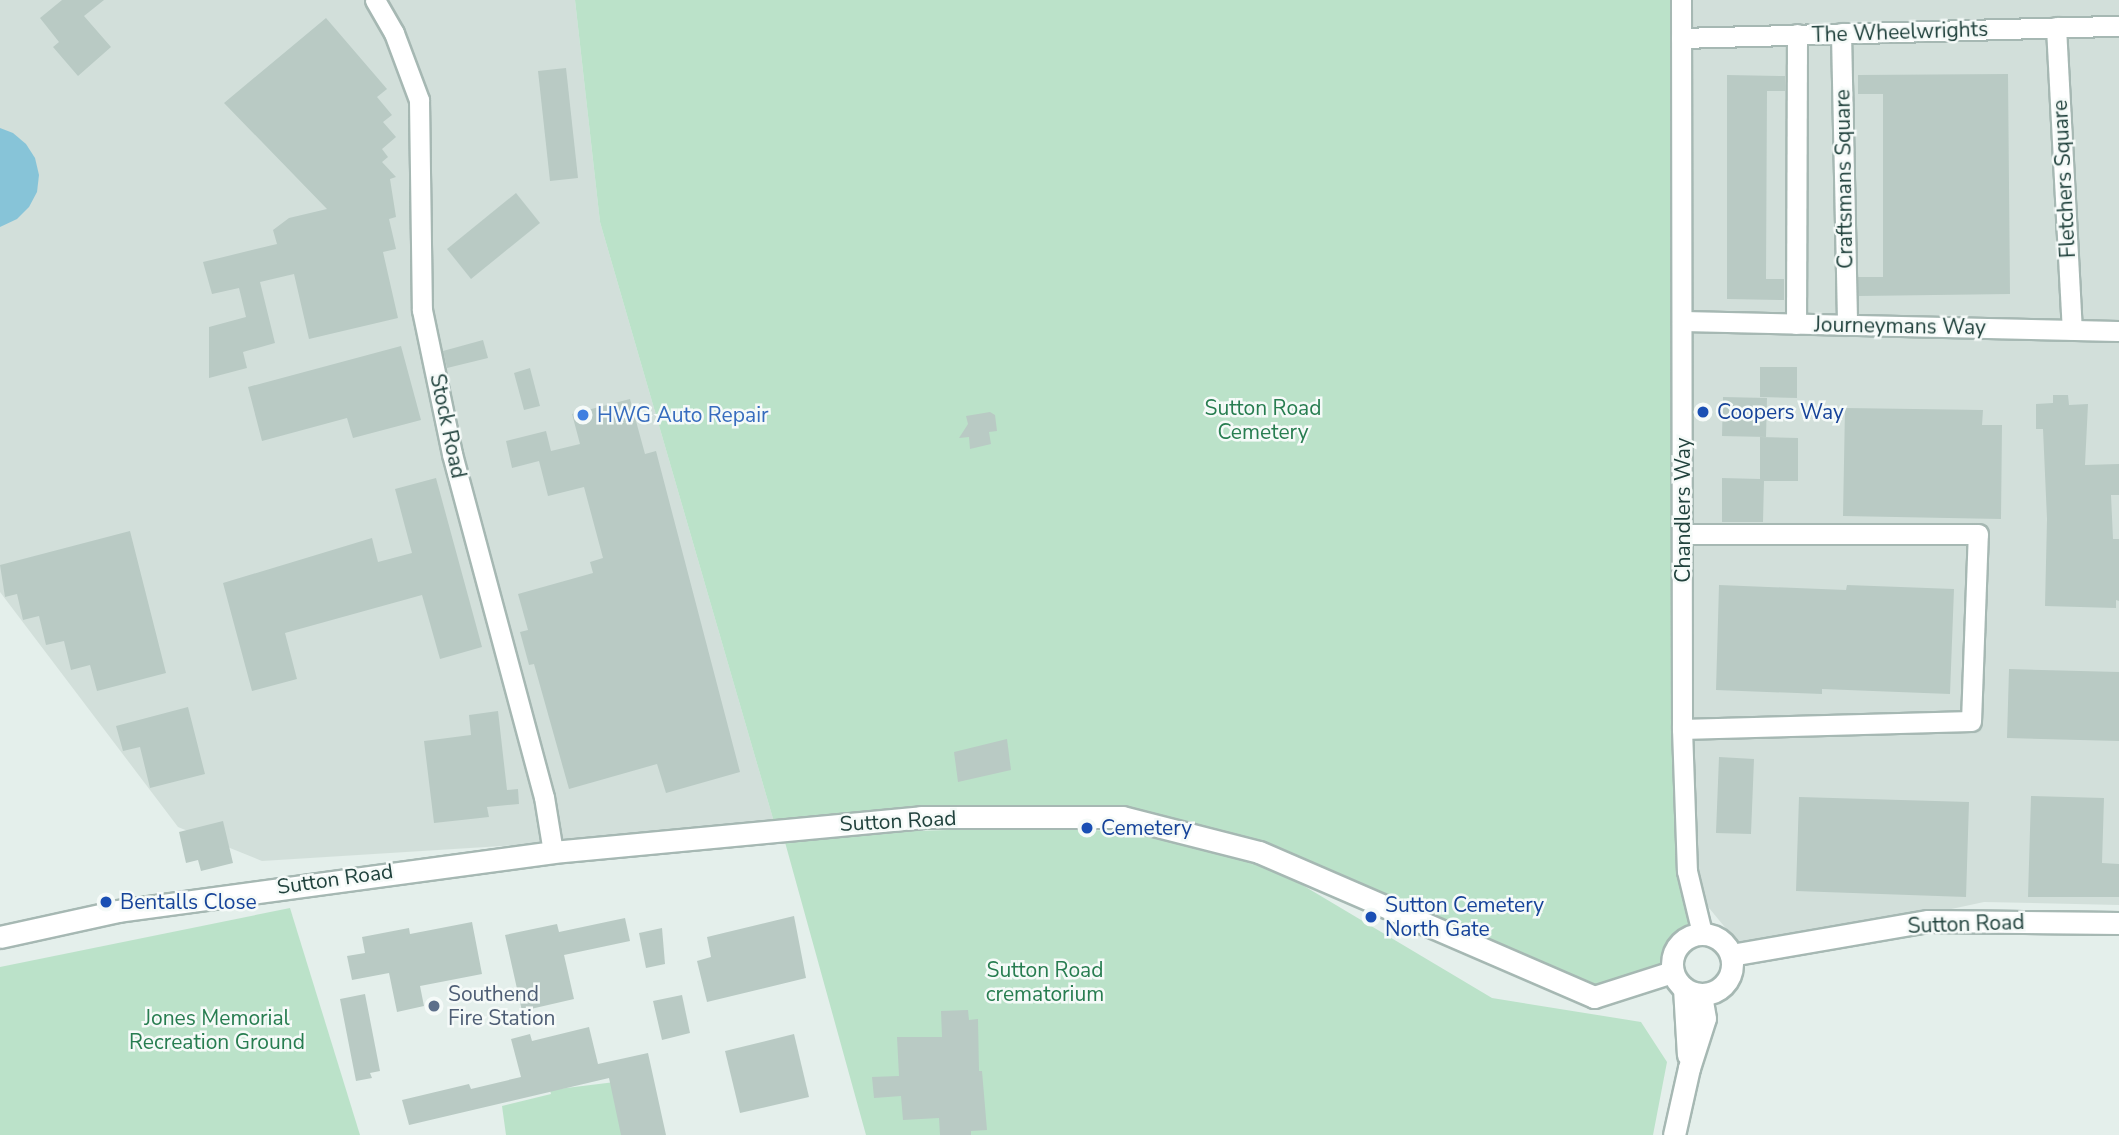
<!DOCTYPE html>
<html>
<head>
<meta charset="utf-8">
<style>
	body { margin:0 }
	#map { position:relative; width:2119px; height:1135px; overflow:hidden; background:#e4efeb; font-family:"Nunito Sans",sans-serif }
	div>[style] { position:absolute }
	.built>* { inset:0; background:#d2dfda }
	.green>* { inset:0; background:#bbe2c9 }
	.water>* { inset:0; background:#87c4d8 }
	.building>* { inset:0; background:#b9cac4 }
	.roads { filter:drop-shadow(2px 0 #a6b8b3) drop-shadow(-2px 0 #a6b8b3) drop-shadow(0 2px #a6b8b3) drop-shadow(0 -2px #a6b8b3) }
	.street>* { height:19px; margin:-9.5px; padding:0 9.5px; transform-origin:9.5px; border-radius:9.5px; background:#fff }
	.secondary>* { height:21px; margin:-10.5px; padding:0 10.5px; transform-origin:10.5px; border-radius:10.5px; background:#fff }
	.secondary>.ring { margin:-10.5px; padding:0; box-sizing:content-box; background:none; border:21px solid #fff; border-radius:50% }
	.dots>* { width:19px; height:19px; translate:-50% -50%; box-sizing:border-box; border:4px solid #f5faf8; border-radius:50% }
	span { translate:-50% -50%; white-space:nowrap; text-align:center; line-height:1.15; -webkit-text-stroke:5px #f5faf8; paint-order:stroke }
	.street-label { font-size:21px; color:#21423d }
	.park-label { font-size:21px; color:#277d50 }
	.transit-label { font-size:21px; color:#164399 }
	.left { translate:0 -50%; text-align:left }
	.shop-label { font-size:21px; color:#366cbe }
	.service-label { font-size:21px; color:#4e5e75 }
</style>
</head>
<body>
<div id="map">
	<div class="built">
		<div style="clip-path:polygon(0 0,575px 0,600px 222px,776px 829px,262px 861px,178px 827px,0 592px)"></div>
		<div style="clip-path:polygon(1685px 0,2119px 0,2119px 905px,1984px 902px,1746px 953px,1691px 886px)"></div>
	</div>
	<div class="green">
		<div style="clip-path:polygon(575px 0,1681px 0,1682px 729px,1702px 933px,1684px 939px,1673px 954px,1672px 972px,1594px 997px,1259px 852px,1122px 817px,776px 829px,600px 222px)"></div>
		<div style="clip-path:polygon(1013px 828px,1121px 831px,1267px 864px,1492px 998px,1641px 1022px,1667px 1062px,1653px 1135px,866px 1135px,783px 835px)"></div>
		<div style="clip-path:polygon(290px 908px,360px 1135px,0 1135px,0 967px)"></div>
		<div style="clip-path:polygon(615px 1082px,627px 1135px,506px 1135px,502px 1106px,551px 1094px,550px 1090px)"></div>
	</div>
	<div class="water">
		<div style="clip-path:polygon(0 128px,13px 133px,26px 144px,35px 158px,39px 175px,37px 192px,29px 207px,17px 219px,0 227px)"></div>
	</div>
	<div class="building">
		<div style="clip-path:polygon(62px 0,104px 0,84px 16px,111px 47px,78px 76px,53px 47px,59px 42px,40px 18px)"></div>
		<div style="clip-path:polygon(326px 18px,387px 89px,377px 97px,392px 115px,383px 122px,396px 137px,382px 149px,388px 157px,382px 162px,396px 177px,390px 179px,396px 217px,389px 219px,396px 249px,383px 252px,398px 318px,309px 339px,294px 274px,260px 282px,275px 343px,243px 352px,247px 368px,209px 378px,209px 327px,246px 317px,239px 288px,212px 294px,203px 262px,277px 244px,273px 230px,289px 218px,327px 209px,224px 103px)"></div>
		<div style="clip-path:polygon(566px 68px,578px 178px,550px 181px,538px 71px)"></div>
		<div style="clip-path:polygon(2008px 74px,2010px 294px,1859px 296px,1858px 277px,1883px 277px,1883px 94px,1858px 94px,1858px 75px)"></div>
		<div style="clip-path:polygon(1727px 75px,1785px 76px,1785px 91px,1767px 91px,1766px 279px,1784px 279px,1784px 300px,1727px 299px)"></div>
		<div style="clip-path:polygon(516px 193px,540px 223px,471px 279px,447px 249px)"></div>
		<div style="clip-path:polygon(483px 340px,488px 358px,447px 368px,443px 351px)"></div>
		<div style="clip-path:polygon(401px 346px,421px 420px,353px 438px,347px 418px,262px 441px,248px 387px)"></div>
		<div style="clip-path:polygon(1760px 367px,1797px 367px,1797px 398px,1760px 397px)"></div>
		<div style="clip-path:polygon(530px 368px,540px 406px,524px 410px,514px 373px)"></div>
		<div style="clip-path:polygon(2053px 395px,2068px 395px,2069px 405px,2088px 404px,2085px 465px,2119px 464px,2119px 495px,2111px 495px,2113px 539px,2119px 539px,2119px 601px,2116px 600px,2116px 608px,2045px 606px,2047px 519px,2043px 429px,2036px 429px,2036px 404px,2053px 403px)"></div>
		<div style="clip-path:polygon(1723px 397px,1767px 398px,1766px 437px,1722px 436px)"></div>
		<div style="clip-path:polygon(630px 399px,645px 454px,656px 451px,740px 772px,666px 793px,657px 764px,569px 789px,534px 664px,529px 665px,520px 632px,528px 630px,518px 594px,593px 573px,590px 562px,603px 558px,584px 487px,548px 496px,539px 461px,512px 468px,506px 441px,546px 431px,551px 451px,580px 444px,572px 414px)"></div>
		<div style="clip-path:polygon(1845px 408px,1983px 410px,1982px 425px,2002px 425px,2001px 519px,1843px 516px)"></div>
		<div style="clip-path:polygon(990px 412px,995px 415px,997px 431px,989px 432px,991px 444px,970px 449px,969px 437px,959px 438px,968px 424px,966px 416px)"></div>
		<div style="clip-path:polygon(1760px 437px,1798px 438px,1798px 481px,1764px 481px,1763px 522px,1722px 522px,1722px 478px,1760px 479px)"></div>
		<div style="clip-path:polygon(436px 478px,482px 647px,440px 659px,422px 595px,285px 633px,297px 679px,252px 691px,223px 583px,372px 538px,378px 562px,412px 553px,395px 489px)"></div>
		<div style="clip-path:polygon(130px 531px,166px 673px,97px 691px,90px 665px,71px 670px,64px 641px,46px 645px,39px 616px,23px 620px,17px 594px,5px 597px,0 565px)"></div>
		<div style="clip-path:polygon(1719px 585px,1846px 590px,1847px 585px,1954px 589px,1950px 694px,1822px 689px,1822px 694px,1716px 690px)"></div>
		<div style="clip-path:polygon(2009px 669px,2119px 672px,2119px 741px,2007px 738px)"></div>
		<div style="clip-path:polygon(188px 707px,205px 774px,150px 788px,140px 747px,123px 751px,116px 726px)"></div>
		<div style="clip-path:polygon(498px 711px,507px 790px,518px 789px,519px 804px,487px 807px,489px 817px,434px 823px,424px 741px,471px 735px,469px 715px)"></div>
		<div style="clip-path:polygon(1007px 739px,1011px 770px,958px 782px,954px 752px)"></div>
		<div style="clip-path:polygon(1719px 757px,1754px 759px,1751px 834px,1716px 833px)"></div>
		<div style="clip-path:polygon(2031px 796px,2104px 798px,2102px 863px,2119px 864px,2119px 897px,2028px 897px)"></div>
		<div style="clip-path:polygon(1799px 797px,1969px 802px,1966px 897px,1796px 891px)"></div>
		<div style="clip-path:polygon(223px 821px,233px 863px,201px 871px,198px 860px,186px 863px,179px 832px)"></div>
		<div style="clip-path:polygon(794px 916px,806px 978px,707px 1002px,697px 961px,711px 957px,707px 937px)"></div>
		<div style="clip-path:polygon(625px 918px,630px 941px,564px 955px,574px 999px,522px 1011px,505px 935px,557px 924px,559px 932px)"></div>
		<div style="clip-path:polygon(472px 922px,482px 974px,420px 986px,424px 1006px,397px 1012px,389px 973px,352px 980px,347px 956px,365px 953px,362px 937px,409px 928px,410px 934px)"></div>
		<div style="clip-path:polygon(662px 928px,665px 964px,646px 968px,639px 933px)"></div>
		<div style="clip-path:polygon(365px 994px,380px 1071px,370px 1073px,372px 1078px,356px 1081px,340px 999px)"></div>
		<div style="clip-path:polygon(682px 995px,690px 1033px,662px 1040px,653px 1001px)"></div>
		<div style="clip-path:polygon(968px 1010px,969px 1020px,978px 1019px,979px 1071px,982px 1071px,987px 1130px,971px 1131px,971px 1135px,940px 1135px,939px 1118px,903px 1120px,901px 1096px,874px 1098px,872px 1077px,899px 1076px,897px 1037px,942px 1037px,941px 1011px)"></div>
		<div style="clip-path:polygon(589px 1027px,598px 1064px,648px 1053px,666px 1135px,621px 1135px,609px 1078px,409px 1125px,402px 1100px,469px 1084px,471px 1089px,521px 1077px,511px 1039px,530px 1034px,532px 1041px)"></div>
		<div style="clip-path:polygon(794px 1034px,809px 1097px,740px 1113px,725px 1051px)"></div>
	</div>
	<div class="roads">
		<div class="street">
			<div style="left:375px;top:0;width:38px;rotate:60deg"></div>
			<div style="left:394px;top:33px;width:72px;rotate:69.5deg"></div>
			<div style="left:419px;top:100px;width:210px;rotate:89.2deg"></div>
			<div style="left:422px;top:310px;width:147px;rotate:78.2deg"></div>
			<div style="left:452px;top:454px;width:355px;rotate:75deg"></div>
			<div style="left:544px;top:797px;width:56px;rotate:80.7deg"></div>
			<div style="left:1681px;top:0;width:729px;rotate:89.92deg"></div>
			<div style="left:1682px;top:729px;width:142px;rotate:88deg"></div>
			<div style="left:1687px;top:871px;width:64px;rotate:76.4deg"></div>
			<div style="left:2056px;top:27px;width:303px;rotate:87deg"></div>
			<div style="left:1841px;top:33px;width:292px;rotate:88.8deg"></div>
			<div style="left:1681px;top:38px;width:438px;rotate:-1.6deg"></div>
			<div style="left:1682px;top:321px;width:437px;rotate:1.3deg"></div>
			<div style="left:1796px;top:324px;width:290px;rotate:-89.8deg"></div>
			<div style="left:1682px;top:729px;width:289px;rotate:-1.6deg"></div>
			<div style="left:1971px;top:721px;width:187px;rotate:-87.9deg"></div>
			<div style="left:1978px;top:534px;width:293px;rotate:180deg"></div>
		</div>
		<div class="secondary">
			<div class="ring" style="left:1672px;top:934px;width:39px;height:39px"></div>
			<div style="left:0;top:937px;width:121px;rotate:-12.4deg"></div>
			<div style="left:118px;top:911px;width:439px;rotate:-7.7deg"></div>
			<div style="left:553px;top:852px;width:370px;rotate:-5.4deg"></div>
			<div style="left:921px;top:817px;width:201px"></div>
			<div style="left:1122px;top:817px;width:141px;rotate:14.3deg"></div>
			<div style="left:1259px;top:852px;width:365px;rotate:23.4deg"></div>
			<div style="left:1594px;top:997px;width:82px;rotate:-17.8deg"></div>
			<div style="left:1731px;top:955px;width:200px;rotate:-9.8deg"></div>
			<div style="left:1928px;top:921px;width:191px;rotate:0.6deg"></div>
			<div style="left:1684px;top:988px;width:67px;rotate:86.6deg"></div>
			<div style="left:1674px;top:1135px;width:69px;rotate:-77.4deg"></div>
			<div style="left:1689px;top:1068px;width:52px;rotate:-72.3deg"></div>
			<div style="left:1705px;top:1018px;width:23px;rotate:-100deg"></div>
		</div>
	</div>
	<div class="dots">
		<div style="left:1703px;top:412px;background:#1a4fb4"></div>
		<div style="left:583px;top:415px;background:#3f7fe0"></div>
		<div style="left:1087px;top:828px;background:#1a4fb4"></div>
		<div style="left:106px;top:902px;background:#1a4fb4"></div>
		<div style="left:1371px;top:917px;background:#1a4fb4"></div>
		<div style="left:434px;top:1006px;background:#5c6f8a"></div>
	</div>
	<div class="street-label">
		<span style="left:1900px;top:32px;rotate:-2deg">The Wheelwrights</span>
		<span style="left:1844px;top:179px;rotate:-91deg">Craftsmans Square</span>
		<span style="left:2064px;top:179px;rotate:-93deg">Fletchers Square</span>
		<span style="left:1900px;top:326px;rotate:1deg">Journeymans Way</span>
		<span style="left:448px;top:426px;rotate:78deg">Stock Road</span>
		<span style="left:1683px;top:510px;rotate:-90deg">Chandlers Way</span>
		<span style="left:898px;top:821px;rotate:-3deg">Sutton Road</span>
		<span style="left:335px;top:879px;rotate:-8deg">Sutton Road</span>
		<span style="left:1966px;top:924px;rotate:-2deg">Sutton Road</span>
	</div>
	<div class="park-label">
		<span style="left:1263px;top:420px">Sutton Road<br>Cemetery</span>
		<span style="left:1045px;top:982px">Sutton Road<br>crematorium</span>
		<span style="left:217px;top:1030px">Jones Memorial<br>Recreation Ground</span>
	</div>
	<div class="transit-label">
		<span class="left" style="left:1717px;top:412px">Coopers Way</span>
		<span class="left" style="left:1101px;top:828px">Cemetery</span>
		<span class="left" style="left:120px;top:902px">Bentalls Close</span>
		<span class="left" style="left:1385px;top:917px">Sutton Cemetery<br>North Gate</span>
	</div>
	<div class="shop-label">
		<span class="left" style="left:597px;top:415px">HWG Auto Repair</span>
	</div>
	<div class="service-label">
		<span class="left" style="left:448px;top:1006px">Southend<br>Fire Station</span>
	</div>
</div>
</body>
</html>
